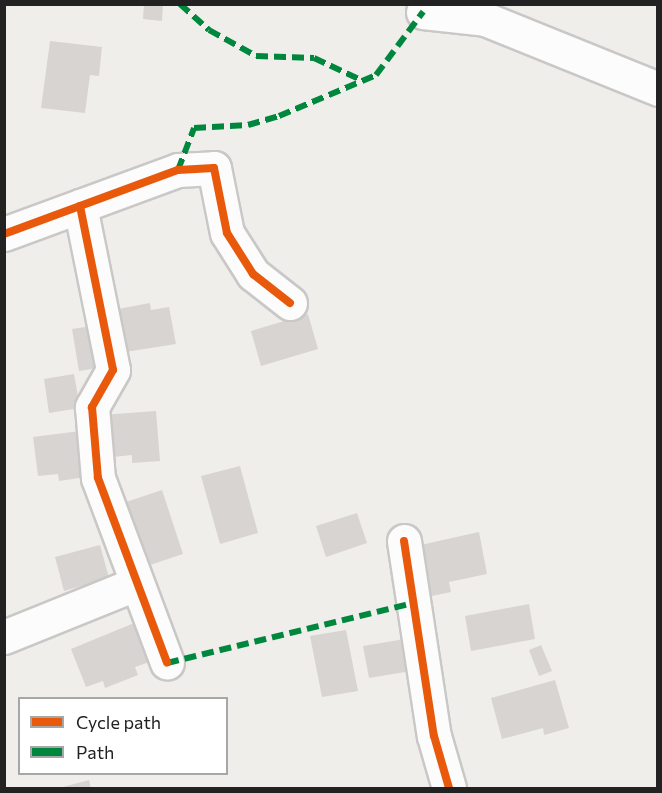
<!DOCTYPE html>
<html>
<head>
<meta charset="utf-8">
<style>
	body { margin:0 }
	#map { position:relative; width:662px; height:793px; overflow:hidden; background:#f0eeeb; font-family:Commissioner,sans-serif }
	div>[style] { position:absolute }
	.building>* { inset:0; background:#d7d4d2 }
	.roads { filter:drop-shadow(2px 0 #c9c8c7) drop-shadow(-2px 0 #c9c8c7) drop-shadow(0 2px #c9c8c7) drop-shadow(0 -2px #c9c8c7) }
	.minor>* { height:33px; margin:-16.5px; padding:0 16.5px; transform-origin:16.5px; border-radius:16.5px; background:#fdfcfc }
	.quiet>* { height:6px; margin-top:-3px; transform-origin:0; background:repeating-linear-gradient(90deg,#00873e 0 12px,transparent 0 18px) }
	.cycleway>* { height:8px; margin:-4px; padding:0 4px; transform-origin:4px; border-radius:4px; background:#e8590c }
	span { translate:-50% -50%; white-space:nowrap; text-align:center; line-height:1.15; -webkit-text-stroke:5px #fff; paint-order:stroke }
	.frame { position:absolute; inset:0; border:6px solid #222; pointer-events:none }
	.legend { position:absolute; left:18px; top:697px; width:210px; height:78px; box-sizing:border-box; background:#fff; border:2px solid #a7a7a7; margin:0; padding:8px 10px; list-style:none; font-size:18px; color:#222 }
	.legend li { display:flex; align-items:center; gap:12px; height:30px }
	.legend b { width:30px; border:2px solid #a7a7a7 }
</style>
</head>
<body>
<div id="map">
	<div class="building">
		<div style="clip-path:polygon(144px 4px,163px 4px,162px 21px,143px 19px)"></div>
		<div style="clip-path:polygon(50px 41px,102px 47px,99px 76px,90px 75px,85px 113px,41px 108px)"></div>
		<div style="clip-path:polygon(150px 303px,151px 310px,169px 307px,176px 344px,125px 352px,118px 309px)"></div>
		<div style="clip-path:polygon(308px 314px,318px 349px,261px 366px,251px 331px)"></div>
		<div style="clip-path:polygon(98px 325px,104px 367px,79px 371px,72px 329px)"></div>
		<div style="clip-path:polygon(74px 374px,80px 408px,49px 413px,44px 379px)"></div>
		<div style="clip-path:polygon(156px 411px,160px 461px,132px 463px,132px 455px,103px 458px,101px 415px)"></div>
		<div style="clip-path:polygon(80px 431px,86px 477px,59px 481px,58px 474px,38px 476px,33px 437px)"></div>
		<div style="clip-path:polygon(240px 466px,258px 533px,220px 544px,201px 476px)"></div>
		<div style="clip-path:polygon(162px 490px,183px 554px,141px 568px,120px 504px)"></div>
		<div style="clip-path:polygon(357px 513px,367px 543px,326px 557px,316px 526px)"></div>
		<div style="clip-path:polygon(479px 532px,487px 574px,449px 582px,451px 592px,427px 597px,416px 546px)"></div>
		<div style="clip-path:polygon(100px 545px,109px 578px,64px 591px,55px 557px)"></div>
		<div style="clip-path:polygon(529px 604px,535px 639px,471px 651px,465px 616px)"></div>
		<div style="clip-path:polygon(139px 621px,155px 660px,135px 667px,138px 675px,105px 688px,103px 681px,86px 687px,71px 649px)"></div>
		<div style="clip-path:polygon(346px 630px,358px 691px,322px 697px,310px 636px)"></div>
		<div style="clip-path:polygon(405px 639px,411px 671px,369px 678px,363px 646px)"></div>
		<div style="clip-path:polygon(541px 645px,552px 671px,539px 676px,529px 650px)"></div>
		<div style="clip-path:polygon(555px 680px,569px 728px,544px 735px,543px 728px,502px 739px,491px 698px)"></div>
		<div style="clip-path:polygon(89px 780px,91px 788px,59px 788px)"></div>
	</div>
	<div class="roads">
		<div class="minor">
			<div style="left:423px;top:12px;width:62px;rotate:6.4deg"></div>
			<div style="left:485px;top:19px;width:187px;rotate:22deg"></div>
			<div style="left:80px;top:206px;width:167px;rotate:78.6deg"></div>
			<div style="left:113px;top:370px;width:43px;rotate:119.6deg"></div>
			<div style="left:92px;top:407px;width:71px;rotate:85.2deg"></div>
			<div style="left:98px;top:478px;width:197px;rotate:69.5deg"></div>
			<div style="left:4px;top:234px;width:185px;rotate:-20.2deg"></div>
			<div style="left:178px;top:170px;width:36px;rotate:-3deg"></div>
			<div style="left:214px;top:168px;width:66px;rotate:78.7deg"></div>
			<div style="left:227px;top:233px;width:49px;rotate:57.6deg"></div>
			<div style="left:253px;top:274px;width:47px;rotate:38.1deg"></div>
			<div style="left:404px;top:541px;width:197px;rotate:81.3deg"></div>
			<div style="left:434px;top:736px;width:54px;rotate:73.9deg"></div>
			<div style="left:4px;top:637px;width:141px;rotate:-22deg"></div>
		</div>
	</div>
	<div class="quiet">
		<div style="left:180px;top:4px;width:39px;rotate:42deg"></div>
		<div style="left:209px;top:30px;width:54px;rotate:29deg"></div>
		<div style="left:256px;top:56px;width:58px;rotate:2deg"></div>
		<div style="left:314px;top:58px;width:54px;rotate:25.1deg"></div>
		<div style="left:178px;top:170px;width:45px;rotate:-69.1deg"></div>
		<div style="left:194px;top:128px;width:54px;rotate:-3.2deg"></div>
		<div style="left:248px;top:125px;width:32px;rotate:-16deg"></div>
		<div style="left:279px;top:116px;width:105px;rotate:-22.9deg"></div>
		<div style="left:376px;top:75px;width:79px;rotate:-53.3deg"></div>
		<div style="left:167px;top:663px;width:253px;rotate:-13.7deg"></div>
	</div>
	<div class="cycleway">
		<div style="left:80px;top:206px;width:167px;rotate:78.6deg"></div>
		<div style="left:113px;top:370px;width:43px;rotate:119.6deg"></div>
		<div style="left:92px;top:407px;width:71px;rotate:85.2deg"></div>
		<div style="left:98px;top:478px;width:197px;rotate:69.5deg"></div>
		<div style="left:4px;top:234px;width:185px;rotate:-20.2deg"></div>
		<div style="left:178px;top:170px;width:36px;rotate:-3deg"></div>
		<div style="left:214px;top:168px;width:66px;rotate:78.7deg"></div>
		<div style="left:227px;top:233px;width:49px;rotate:57.6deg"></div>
		<div style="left:253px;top:274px;width:47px;rotate:38.1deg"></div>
		<div style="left:404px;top:541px;width:197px;rotate:81.3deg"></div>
		<div style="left:434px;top:736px;width:54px;rotate:73.9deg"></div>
	</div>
	<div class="frame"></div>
	<ul class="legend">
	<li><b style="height:8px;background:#e8590c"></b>Cycle path</li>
	<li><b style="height:8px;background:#00873e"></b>Path</li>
	</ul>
</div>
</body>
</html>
